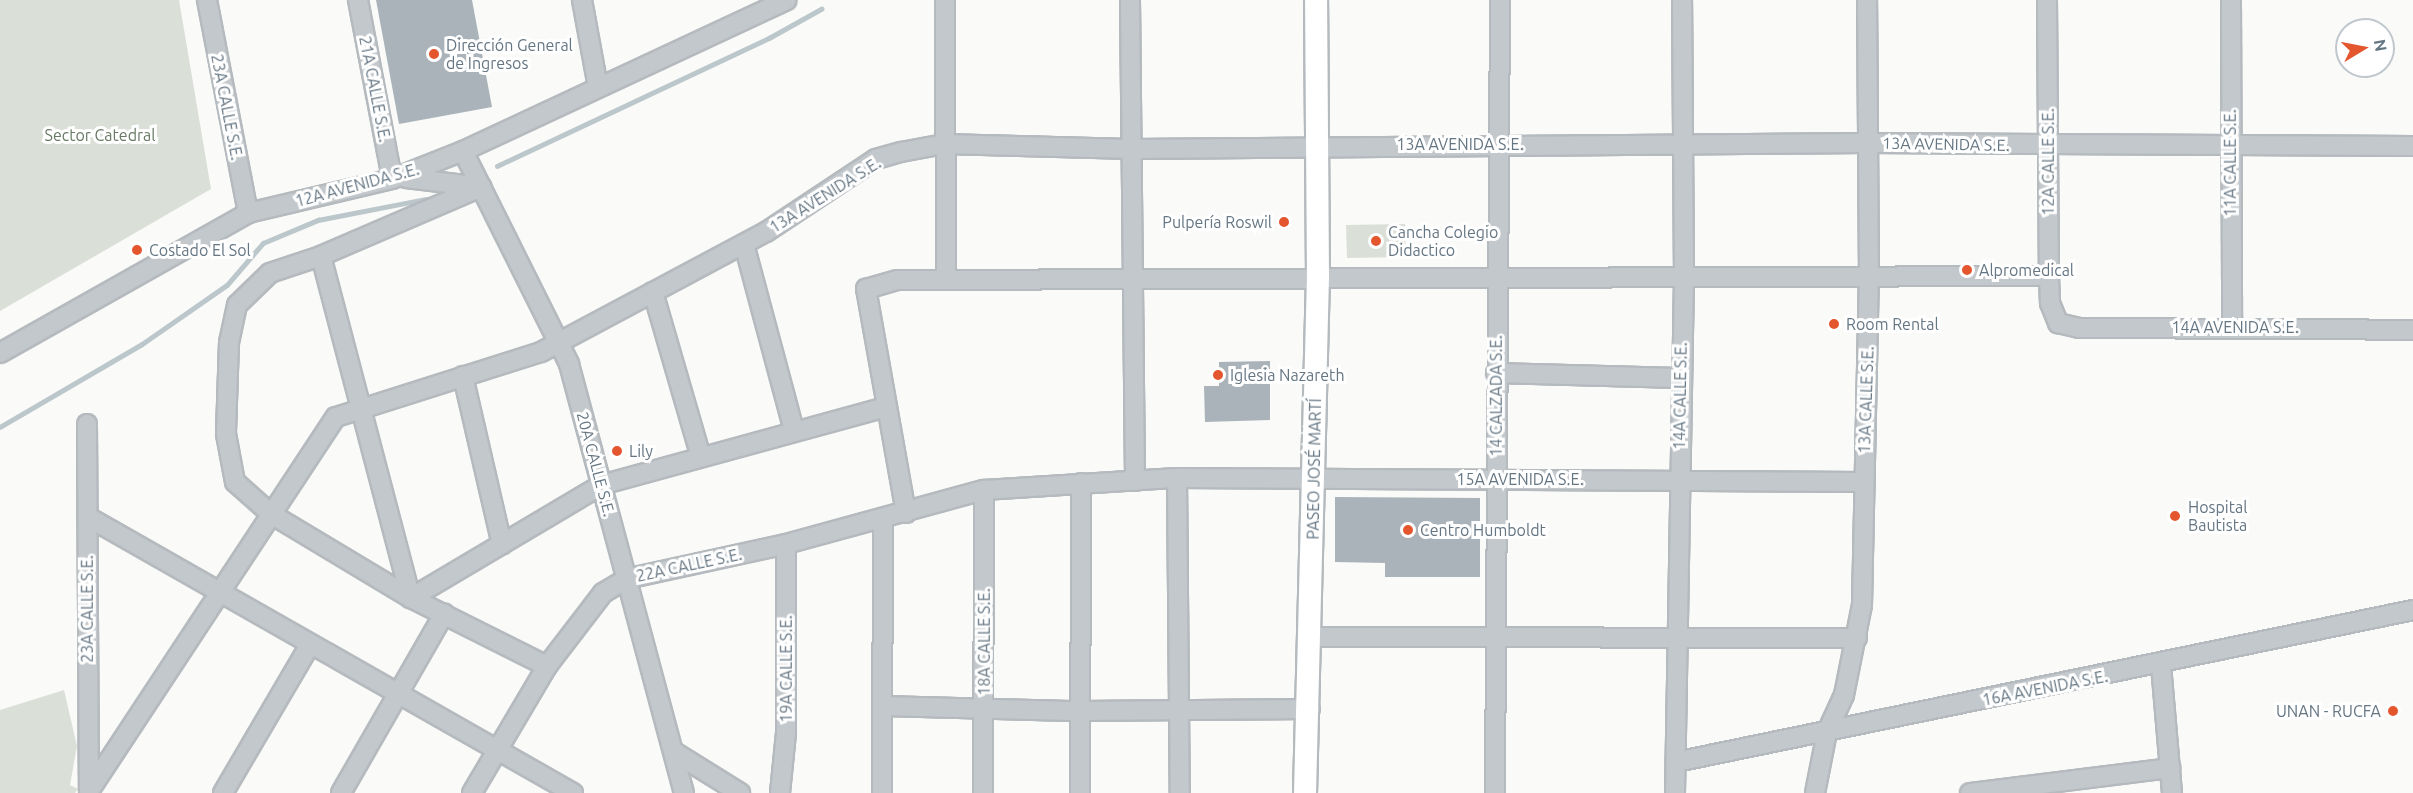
<!DOCTYPE html>
<html>
<head>
<meta charset="utf-8">
<style>
	body { margin:0 }
	#map { position:relative; width:2413px; height:793px; overflow:hidden; background:#fafaf8; font-family:Ubuntu,sans-serif }
	div>[style] { position:absolute }
	.green>* { inset:0; background:#dadfd7 }
	.stream>* { height:4.5px; margin:-2.25px; padding:0 2.25px; transform-origin:2.25px; border-radius:2.25px; background:#bbc7cb }
	.building>* { inset:0; background:#aab3b9 }
	.roads { filter:drop-shadow(2px 0 #b5babe) drop-shadow(-2px 0 #b5babe) drop-shadow(0 2px #b5babe) drop-shadow(0 -2px #b5babe) }
	.minor>* { height:18px; margin:-9px; padding:0 9px; transform-origin:9px; border-radius:9px; background:#c3c8cc }
	.major>* { height:22px; margin:-11px; padding:0 11px; transform-origin:11px; border-radius:11px; background:#fff }
	.dots>* { width:16px; height:16px; translate:-50% -50%; box-sizing:border-box; border:3px solid #fff; border-radius:50% }
	span { translate:-50% -50%; white-space:nowrap; text-align:center; line-height:1.15; -webkit-text-stroke:6px #fff; paint-order:stroke }
	.poi-label { font-size:16px; color:#657683 }
	.left { translate:0 -50%; text-align:left }
	.right { translate:-100% -50%; text-align:right }
	.street-label { font-size:16px; color:#657683 }
	.park-label { font-size:16px; color:#687a64 }
	.north { position:absolute; left:2335px; top:18px; width:60px; height:60px; box-sizing:border-box; background:#fff; border:2px solid #c1c8cd; border-radius:50%; rotate:80deg; font-size:16px; font-weight:700; line-height:24px; text-align:center; color:#657683 }
	.north::after { content:''; display:block; margin:auto; width:21px; height:27px; background:#e4572e; clip-path:polygon(50% 0,100% 100%,50% 72%,0 100%) }
</style>
</head>
<body>
<div id="map">
	<div class="green">
		<div style="clip-path:polygon(0 0,179px 0,211px 189px,0 311px)"></div>
		<div style="clip-path:polygon(1405px 224px,1406px 257px,1347px 258px,1346px 225px)"></div>
		<div style="clip-path:polygon(64px 690px,77px 746px,70px 785px,78px 789px,75px 793px,0 793px,0 710px)"></div>
	</div>
	<div class="stream">
		<div style="left:497px;top:166px;width:301px;rotate:-25.2deg"></div>
		<div style="left:769px;top:38px;width:60px;rotate:-29.1deg"></div>
		<div style="left:0;top:427px;width:164px;rotate:-30.3deg"></div>
		<div style="left:142px;top:344px;width:103px;rotate:-34.8deg"></div>
		<div style="left:227px;top:285px;width:55px;rotate:-49.4deg"></div>
		<div style="left:263px;top:243px;width:60px;rotate:-22.7deg"></div>
		<div style="left:318px;top:220px;width:110px;rotate:-11deg"></div>
	</div>
	<div class="building">
		<div style="clip-path:polygon(376px 0,472px 0,492px 107px,399px 124px)"></div>
		<div style="clip-path:polygon(1270px 361px,1270px 420px,1205px 422px,1204px 386px,1219px 386px,1219px 362px)"></div>
		<div style="clip-path:polygon(1335px 497px,1480px 498px,1480px 577px,1385px 577px,1385px 563px,1335px 562px)"></div>
	</div>
	<div class="roads">
		<div class="minor">
			<div style="left:207px;top:0;width:217px;rotate:79.1deg"></div>
			<div style="left:358px;top:0;width:182px;rotate:79.2deg"></div>
			<div style="left:582px;top:0;width:88px;rotate:79.6deg"></div>
			<div style="left:945px;top:0;width:280px;rotate:89.8deg"></div>
			<div style="left:1130px;top:0;width:481px;rotate:89.4deg"></div>
			<div style="left:2047px;top:0;width:276px;rotate:89.6deg"></div>
			<div style="left:2049px;top:276px;width:27px;rotate:88deg"></div>
			<div style="left:2050px;top:303px;width:22px;rotate:68deg"></div>
			<div style="left:2058px;top:323px;width:22px;rotate:13deg"></div>
			<div style="left:2079px;top:328px;width:334px;rotate:0.3deg"></div>
			<div style="left:2231px;top:0;width:325px;rotate:89.8deg"></div>
			<div style="left:463px;top:151px;width:238px;rotate:63.5deg"></div>
			<div style="left:569px;top:364px;width:444px;rotate:75deg"></div>
			<div style="left:406px;top:178px;width:76px;rotate:6.8deg"></div>
			<div style="left:481px;top:187px;width:174px;rotate:156.7deg"></div>
			<div style="left:321px;top:256px;width:54px;rotate:161.6deg"></div>
			<div style="left:270px;top:273px;width:46px;rotate:135.9deg"></div>
			<div style="left:237px;top:305px;width:38px;rotate:102deg"></div>
			<div style="left:229px;top:342px;width:92px;rotate:91.9deg"></div>
			<div style="left:226px;top:434px;width:49px;rotate:79.4deg"></div>
			<div style="left:235px;top:482px;width:48px;rotate:41.6deg"></div>
			<div style="left:271px;top:514px;width:163px;rotate:31deg"></div>
			<div style="left:411px;top:598px;width:152px;rotate:26.6deg"></div>
			<div style="left:744px;top:244px;width:193px;rotate:75deg"></div>
			<div style="left:321px;top:256px;width:354px;rotate:75.3deg"></div>
			<div style="left:653px;top:292px;width:172px;rotate:73.8deg"></div>
			<div style="left:0;top:353px;width:285px;rotate:-29.4deg"></div>
			<div style="left:248px;top:213px;width:148px;rotate:-13.3deg"></div>
			<div style="left:392px;top:179px;width:76px;rotate:-21.5deg"></div>
			<div style="left:463px;top:151px;width:357px;rotate:-25deg"></div>
			<div style="left:1496px;top:373px;width:183px;rotate:1.6deg"></div>
			<div style="left:463px;top:376px;width:173px;rotate:77deg"></div>
			<div style="left:87px;top:424px;width:367px;rotate:89.7deg"></div>
			<div style="left:1177px;top:478px;width:315px;rotate:89.5deg"></div>
			<div style="left:906px;top:513px;width:228px;rotate:-100.1deg"></div>
			<div style="left:866px;top:289px;width:33px;rotate:-16deg"></div>
			<div style="left:898px;top:280px;width:1151px;rotate:-0.2deg"></div>
			<div style="left:88px;top:517px;width:558px;rotate:29.64deg"></div>
			<div style="left:411px;top:598px;width:221px;rotate:-30.7deg"></div>
			<div style="left:601px;top:485px;width:296px;rotate:-15.3deg"></div>
			<div style="left:1311px;top:637px;width:546px;rotate:0.1deg"></div>
			<div style="left:2161px;top:665px;width:128px;rotate:85.1deg"></div>
			<div style="left:883px;top:706px;width:197px;rotate:1.5deg"></div>
			<div style="left:1080px;top:711px;width:230px;rotate:-0.5deg"></div>
			<div style="left:674px;top:752px;width:78px;rotate:31.8deg"></div>
			<div style="left:1676px;top:762px;width:753px;rotate:-11.65deg"></div>
			<div style="left:89px;top:791px;width:448px;rotate:-56.6deg"></div>
			<div style="left:336px;top:417px;width:215px;rotate:-17.6deg"></div>
			<div style="left:541px;top:352px;width:255px;rotate:-28.1deg"></div>
			<div style="left:766px;top:232px;width:132px;rotate:-33.6deg"></div>
			<div style="left:876px;top:159px;width:26px;rotate:-16deg"></div>
			<div style="left:901px;top:152px;width:44px;rotate:-10.5deg"></div>
			<div style="left:944px;top:144px;width:187px;rotate:1.5deg"></div>
			<div style="left:1131px;top:149px;width:736px;rotate:-0.47deg"></div>
			<div style="left:1867px;top:143px;width:546px;rotate:0.31deg"></div>
			<div style="left:223px;top:793px;width:172px;rotate:-59.6deg"></div>
			<div style="left:341px;top:793px;width:207px;rotate:-60.1deg"></div>
			<div style="left:472px;top:793px;width:147px;rotate:-59.4deg"></div>
			<div style="left:547px;top:666px;width:92px;rotate:-52.5deg"></div>
			<div style="left:603px;top:593px;width:27px;rotate:-31deg"></div>
			<div style="left:626px;top:579px;width:164px;rotate:-12.3deg"></div>
			<div style="left:786px;top:544px;width:205px;rotate:-15.3deg"></div>
			<div style="left:984px;top:490px;width:193px;rotate:-3.6deg"></div>
			<div style="left:1177px;top:478px;width:687px;rotate:0.33deg"></div>
			<div style="left:780px;top:793px;width:60px;rotate:-84.3deg"></div>
			<div style="left:786px;top:733px;width:189px;rotate:-90deg"></div>
			<div style="left:882px;top:793px;width:273px;rotate:-89.8deg"></div>
			<div style="left:983px;top:793px;width:303px;rotate:-89.8deg"></div>
			<div style="left:1080px;top:793px;width:310px;rotate:-89.8deg"></div>
			<div style="left:1495px;top:793px;width:793px;rotate:-89.64deg"></div>
			<div style="left:1675px;top:793px;width:515px;rotate:-89deg"></div>
			<div style="left:1684px;top:278px;width:278px;rotate:-90.4deg"></div>
			<div style="left:1815px;top:793px;width:62px;rotate:-78.9deg"></div>
			<div style="left:1827px;top:732px;width:41px;rotate:-65.3deg"></div>
			<div style="left:1844px;top:695px;width:92px;rotate:-78.7deg"></div>
			<div style="left:1862px;top:605px;width:327px;rotate:-88.8deg"></div>
			<div style="left:1869px;top:278px;width:278px;rotate:-90.4deg"></div>
			<div style="left:1970px;top:793px;width:202px;rotate:-7.1deg"></div>
		</div>
		<div class="major">
			<div style="left:1305px;top:793px;width:516px;rotate:-88.56deg"></div>
			<div style="left:1318px;top:277px;width:277px;rotate:-90.4deg"></div>
		</div>
	</div>
	<div class="dots">
		<div style="left:434px;top:54px;background:#e4572e"></div>
		<div style="left:1284px;top:222px;background:#e4572e"></div>
		<div style="left:1376px;top:241px;background:#e4572e"></div>
		<div style="left:137px;top:250px;background:#e4572e"></div>
		<div style="left:1967px;top:270px;background:#e4572e"></div>
		<div style="left:1834px;top:324px;background:#e4572e"></div>
		<div style="left:1218px;top:375px;background:#e4572e"></div>
		<div style="left:617px;top:451px;background:#e4572e"></div>
		<div style="left:2175px;top:516px;background:#e4572e"></div>
		<div style="left:1408px;top:530px;background:#e4572e"></div>
		<div style="left:2393px;top:711px;background:#e4572e"></div>
	</div>
	<div class="poi-label">
		<span class="left" style="left:446px;top:54px">Dirección General<br>de Ingresos</span>
		<span class="right" style="left:1272px;top:222px">Pulpería Roswil</span>
		<span class="left" style="left:1388px;top:241px">Cancha Colegio<br>Didactico</span>
		<span class="left" style="left:149px;top:250px">Costado El Sol</span>
		<span class="left" style="left:1979px;top:270px">Alpromedical</span>
		<span class="left" style="left:1846px;top:324px">Room Rental</span>
		<span class="left" style="left:1230px;top:375px">Iglesia Nazareth</span>
		<span class="left" style="left:629px;top:451px">Lily</span>
		<span class="left" style="left:2188px;top:516px">Hospital<br>Bautista</span>
		<span class="left" style="left:1420px;top:530px">Centro Humboldt</span>
		<span class="right" style="left:2381px;top:711px">UNAN - RUCFA</span>
	</div>
	<div class="street-label">
		<span style="left:375px;top:89px;rotate:79deg">21A CALLE S.E.</span>
		<span style="left:227px;top:107px;rotate:79deg">23A CALLE S.E.</span>
		<span style="left:1460px;top:144px">13A AVENIDA S.E.</span>
		<span style="left:1946px;top:144px;rotate:1deg">13A AVENIDA S.E.</span>
		<span style="left:2048px;top:162px;rotate:-90deg">12A CALLE S.E.</span>
		<span style="left:2230px;top:163px;rotate:-90deg">11A CALLE S.E.</span>
		<span style="left:357px;top:185px;rotate:-15deg">12A AVENIDA S.E.</span>
		<span style="left:825px;top:195px;rotate:-32deg">13A AVENIDA S.E.</span>
		<span style="left:2235px;top:327px">14A AVENIDA S.E.</span>
		<span style="left:1496px;top:396px;rotate:-90deg">14 CALZADA S.E.</span>
		<span style="left:1680px;top:396px;rotate:-89deg">14A CALLE S.E.</span>
		<span style="left:1866px;top:400px;rotate:-88deg">13A CALLE S.E.</span>
		<span style="left:596px;top:464px;rotate:75deg">20A CALLE S.E.</span>
		<span style="left:1314px;top:469px;rotate:-89deg">PASEO JOSÉ MARTÍ</span>
		<span style="left:1520px;top:479px">15A AVENIDA S.E.</span>
		<span style="left:689px;top:565px;rotate:-12deg">22A CALLE S.E.</span>
		<span style="left:87px;top:609px;rotate:-90deg">23A CALLE S.E.</span>
		<span style="left:984px;top:642px;rotate:-90deg">18A CALLE S.E.</span>
		<span style="left:786px;top:669px;rotate:-90deg">19A CALLE S.E.</span>
		<span style="left:2045px;top:688px;rotate:-11deg">16A AVENIDA S.E.</span>
	</div>
	<div class="park-label">
		<span style="left:100px;top:135px">Sector Catedral</span>
	</div>
	<div class="north">N</div>
</div>
</body>
</html>
